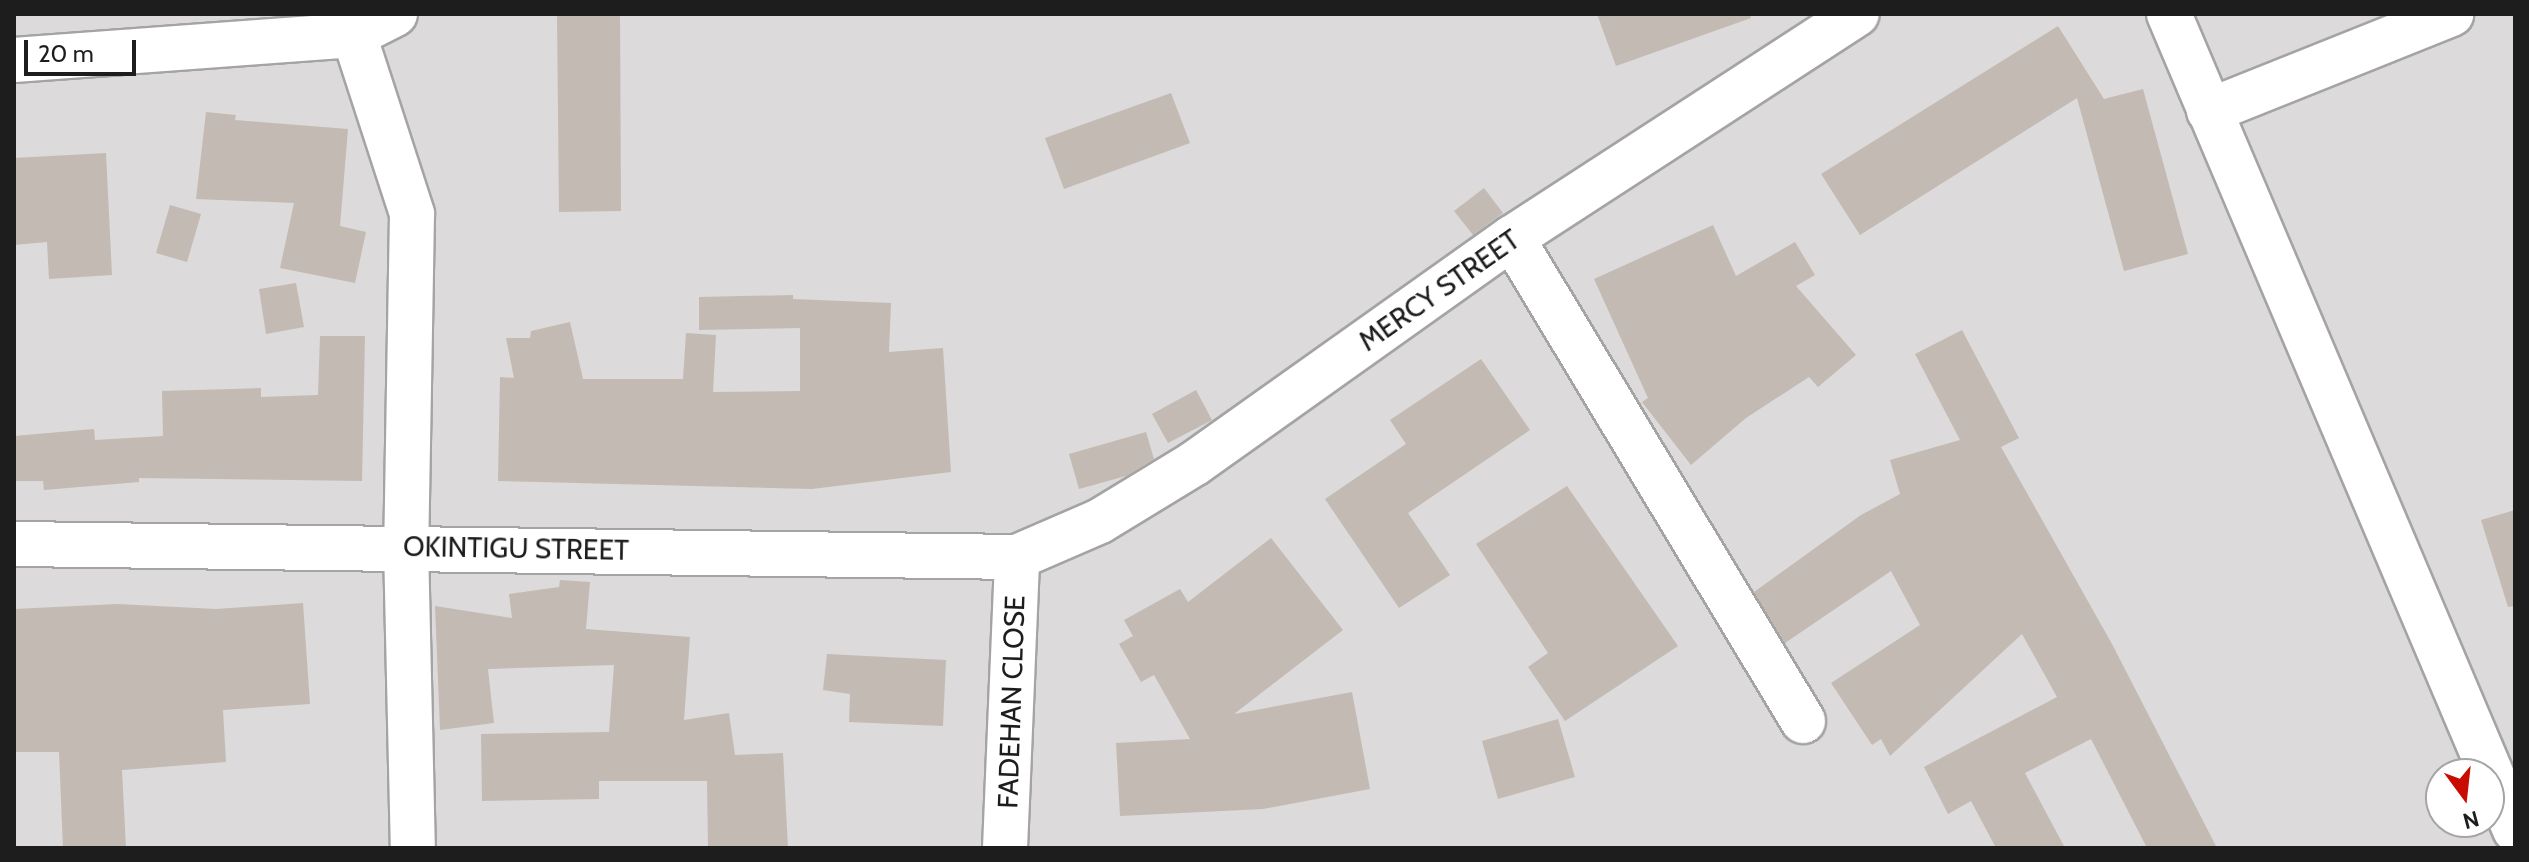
<!DOCTYPE html>
<html>
<head>
<meta charset="utf-8">
<style>
	body { margin:0 }
	#map { position:relative; width:2529px; height:862px; overflow:hidden; background:#efebe3; font-family:Cabin,sans-serif }
	div>[style] { position:absolute }
	.residential>* { inset:0; background:#dcdada }
	.building>* { inset:0; background:#c3bab3 }
	.roads { filter:drop-shadow(2px 0 #a4a4a4) drop-shadow(-2px 0 #a4a4a4) drop-shadow(0 2px #a4a4a4) drop-shadow(0 -2px #a4a4a4) }
	.minor>* { height:44px; margin:-22px; padding:0 22px; transform-origin:22px; border-radius:22px; background:#fff }
	span { translate:-50% -50%; white-space:nowrap; text-align:center; line-height:1.15; -webkit-text-stroke:7px #fff; paint-order:stroke }
	.street-label { font-size:28px; color:#1d1d1d }
	.frame { position:absolute; inset:0; border:16px solid #1d1d1d; pointer-events:none }
	.north { position:absolute; left:2425px; top:758px; width:80px; height:80px; box-sizing:border-box; background:#fff; border:2px solid #a5a5a5; border-radius:50%; rotate:165deg; font-size:22px; font-weight:700; line-height:32px; text-align:center; color:#1d1d1d }
	.north::after { content:''; display:block; margin:auto; width:28px; height:36px; background:#c90c02; clip-path:polygon(50% 0,100% 100%,50% 72%,0 100%) }
	.scale { position:absolute; left:24px; top:40px; width:112px; height:36px; box-sizing:border-box; border:4px solid #1d1d1d; border-top:0; padding-left:10px; font-size:24px; line-height:28px; white-space:nowrap; color:#1d1d1d; -webkit-text-stroke:6px #fff; paint-order:stroke }
</style>
</head>
<body>
<div id="map">
	<div class="residential">
		<div style="clip-path:polygon(evenodd,14px 14px,2515px 14px,2515px 848px,14px 848px,14px 14px,2441px 774px,2489px 774px,2489px 822px,2441px 822px,2441px 774px)"></div>
	</div>
	<div class="building">
		<div style="clip-path:polygon(557px 14px,620px 14px,621px 211px,559px 212px)"></div>
		<div style="clip-path:polygon(1597px 14px,1750px 14px,1751px 18px,1616px 66px)"></div>
		<div style="clip-path:polygon(2058px 26px,2104px 99px,2143px 89px,2188px 254px,2124px 271px,2077px 98px,1860px 235px,1821px 174px)"></div>
		<div style="clip-path:polygon(1171px 93px,1190px 143px,1064px 189px,1045px 138px)"></div>
		<div style="clip-path:polygon(206px 112px,236px 115px,235px 120px,348px 129px,340px 226px,366px 232px,355px 283px,280px 268px,294px 203px,196px 199px)"></div>
		<div style="clip-path:polygon(106px 153px,112px 275px,49px 279px,47px 242px,14px 245px,14px 158px)"></div>
		<div style="clip-path:polygon(1484px 188px,1503px 213px,1473px 235px,1454px 211px)"></div>
		<div style="clip-path:polygon(170px 205px,201px 214px,187px 262px,156px 253px)"></div>
		<div style="clip-path:polygon(1713px 225px,1736px 276px,1795px 242px,1815px 275px,1796px 286px,1856px 355px,1818px 387px,1809px 377px,1746px 418px,1691px 465px,1642px 402px,1648px 398px,1594px 279px)"></div>
		<div style="clip-path:polygon(296px 283px,304px 327px,266px 334px,259px 289px)"></div>
		<div style="clip-path:polygon(793px 295px,793px 299px,891px 303px,889px 352px,943px 348px,951px 472px,812px 489px,498px 481px,500px 377px,514px 378px,506px 338px,530px 338px,531px 331px,570px 322px,583px 379px,683px 379px,686px 333px,716px 335px,713px 392px,800px 391px,800px 328px,699px 330px,699px 297px)"></div>
		<div style="clip-path:polygon(1962px 330px,2019px 438px,2001px 447px,2112px 644px,2217px 848px,2147px 848px,2091px 739px,2025px 773px,2065px 848px,1996px 848px,1971px 801px,1948px 814px,1924px 767px,2057px 697px,2022px 634px,1890px 756px,1881px 739px,1872px 745px,1831px 683px,1920px 625px,1891px 571px,1785px 643px,1754px 592px,1861px 515px,1900px 494px,1890px 460px,1960px 440px,1915px 354px)"></div>
		<div style="clip-path:polygon(320px 336px,365px 336px,362px 481px,139px 478px,139px 482px,44px 490px,43px 481px,14px 481px,14px 436px,94px 429px,95px 440px,163px 436px,162px 391px,261px 388px,261px 397px,318px 395px)"></div>
		<div style="clip-path:polygon(1481px 359px,1530px 430px,1408px 513px,1450px 575px,1399px 608px,1325px 499px,1406px 444px,1390px 420px)"></div>
		<div style="clip-path:polygon(1196px 390px,1212px 420px,1168px 443px,1152px 414px)"></div>
		<div style="clip-path:polygon(1146px 432px,1154px 459px,1126px 476px,1079px 489px,1069px 454px)"></div>
		<div style="clip-path:polygon(1567px 486px,1678px 646px,1565px 721px,1528px 667px,1548px 653px,1476px 544px)"></div>
		<div style="clip-path:polygon(2515px 510px,2515px 606px,2508px 607px,2481px 520px)"></div>
		<div style="clip-path:polygon(1271px 538px,1343px 630px,1234px 714px,1352px 692px,1370px 789px,1263px 809px,1120px 816px,1116px 743px,1190px 739px,1154px 675px,1141px 682px,1119px 644px,1133px 636px,1124px 620px,1180px 589px,1188px 602px)"></div>
		<div style="clip-path:polygon(560px 580px,590px 582px,586px 629px,690px 637px,684px 720px,729px 713px,735px 755px,783px 753px,788px 848px,708px 848px,707px 781px,599px 781px,599px 799px,482px 801px,481px 734px,609px 732px,614px 665px,488px 669px,494px 723px,440px 730px,435px 606px,512px 618px,509px 594px,559px 587px)"></div>
		<div style="clip-path:polygon(303px 603px,310px 704px,223px 710px,226px 762px,122px 770px,126px 848px,63px 848px,59px 752px,14px 752px,14px 609px,117px 604px,216px 609px)"></div>
		<div style="clip-path:polygon(827px 654px,946px 660px,943px 726px,849px 722px,850px 694px,823px 690px)"></div>
		<div style="clip-path:polygon(1558px 719px,1575px 777px,1498px 799px,1482px 741px)"></div>
	</div>
	<div class="roads">
		<div class="minor">
			<div style="left:2169px;top:14px;width:886px;rotate:67.02deg"></div>
			<div style="left:354px;top:35px;width:188px;rotate:72deg"></div>
			<div style="left:412px;top:214px;width:332px;rotate:91deg"></div>
			<div style="left:406px;top:546px;width:302px;rotate:88.7deg"></div>
			<div style="left:14px;top:60px;width:341px;rotate:-4.2deg"></div>
			<div style="left:354px;top:35px;width:46px;rotate:-27.1deg"></div>
			<div style="left:2209px;top:111px;width:261px;rotate:-21.8deg"></div>
			<div style="left:1512px;top:238px;width:564px;rotate:58.93deg"></div>
			<div style="left:14px;top:544px;width:1003px;rotate:0.74deg"></div>
			<div style="left:1017px;top:557px;width:90px;rotate:-23.4deg"></div>
			<div style="left:1100px;top:521px;width:111px;rotate:-31.4deg"></div>
			<div style="left:1195px;top:463px;width:389px;rotate:-35.4deg"></div>
			<div style="left:1512px;top:238px;width:411px;rotate:-33deg"></div>
			<div style="left:1005px;top:848px;width:291px;rotate:-87.6deg"></div>
		</div>
	</div>
	<div class="street-label">
		<span style="left:1439px;top:290px;rotate:-35deg">MERCY STREET</span>
		<span style="left:516px;top:548px;rotate:1deg">OKINTIGU STREET</span>
		<span style="left:1011px;top:702px;rotate:-88deg">FADEHAN CLOSE</span>
	</div>
	<div class="frame"></div>
	<div class="north">N</div>
	<div class="scale">20 m</div>
</div>
</body>
</html>
